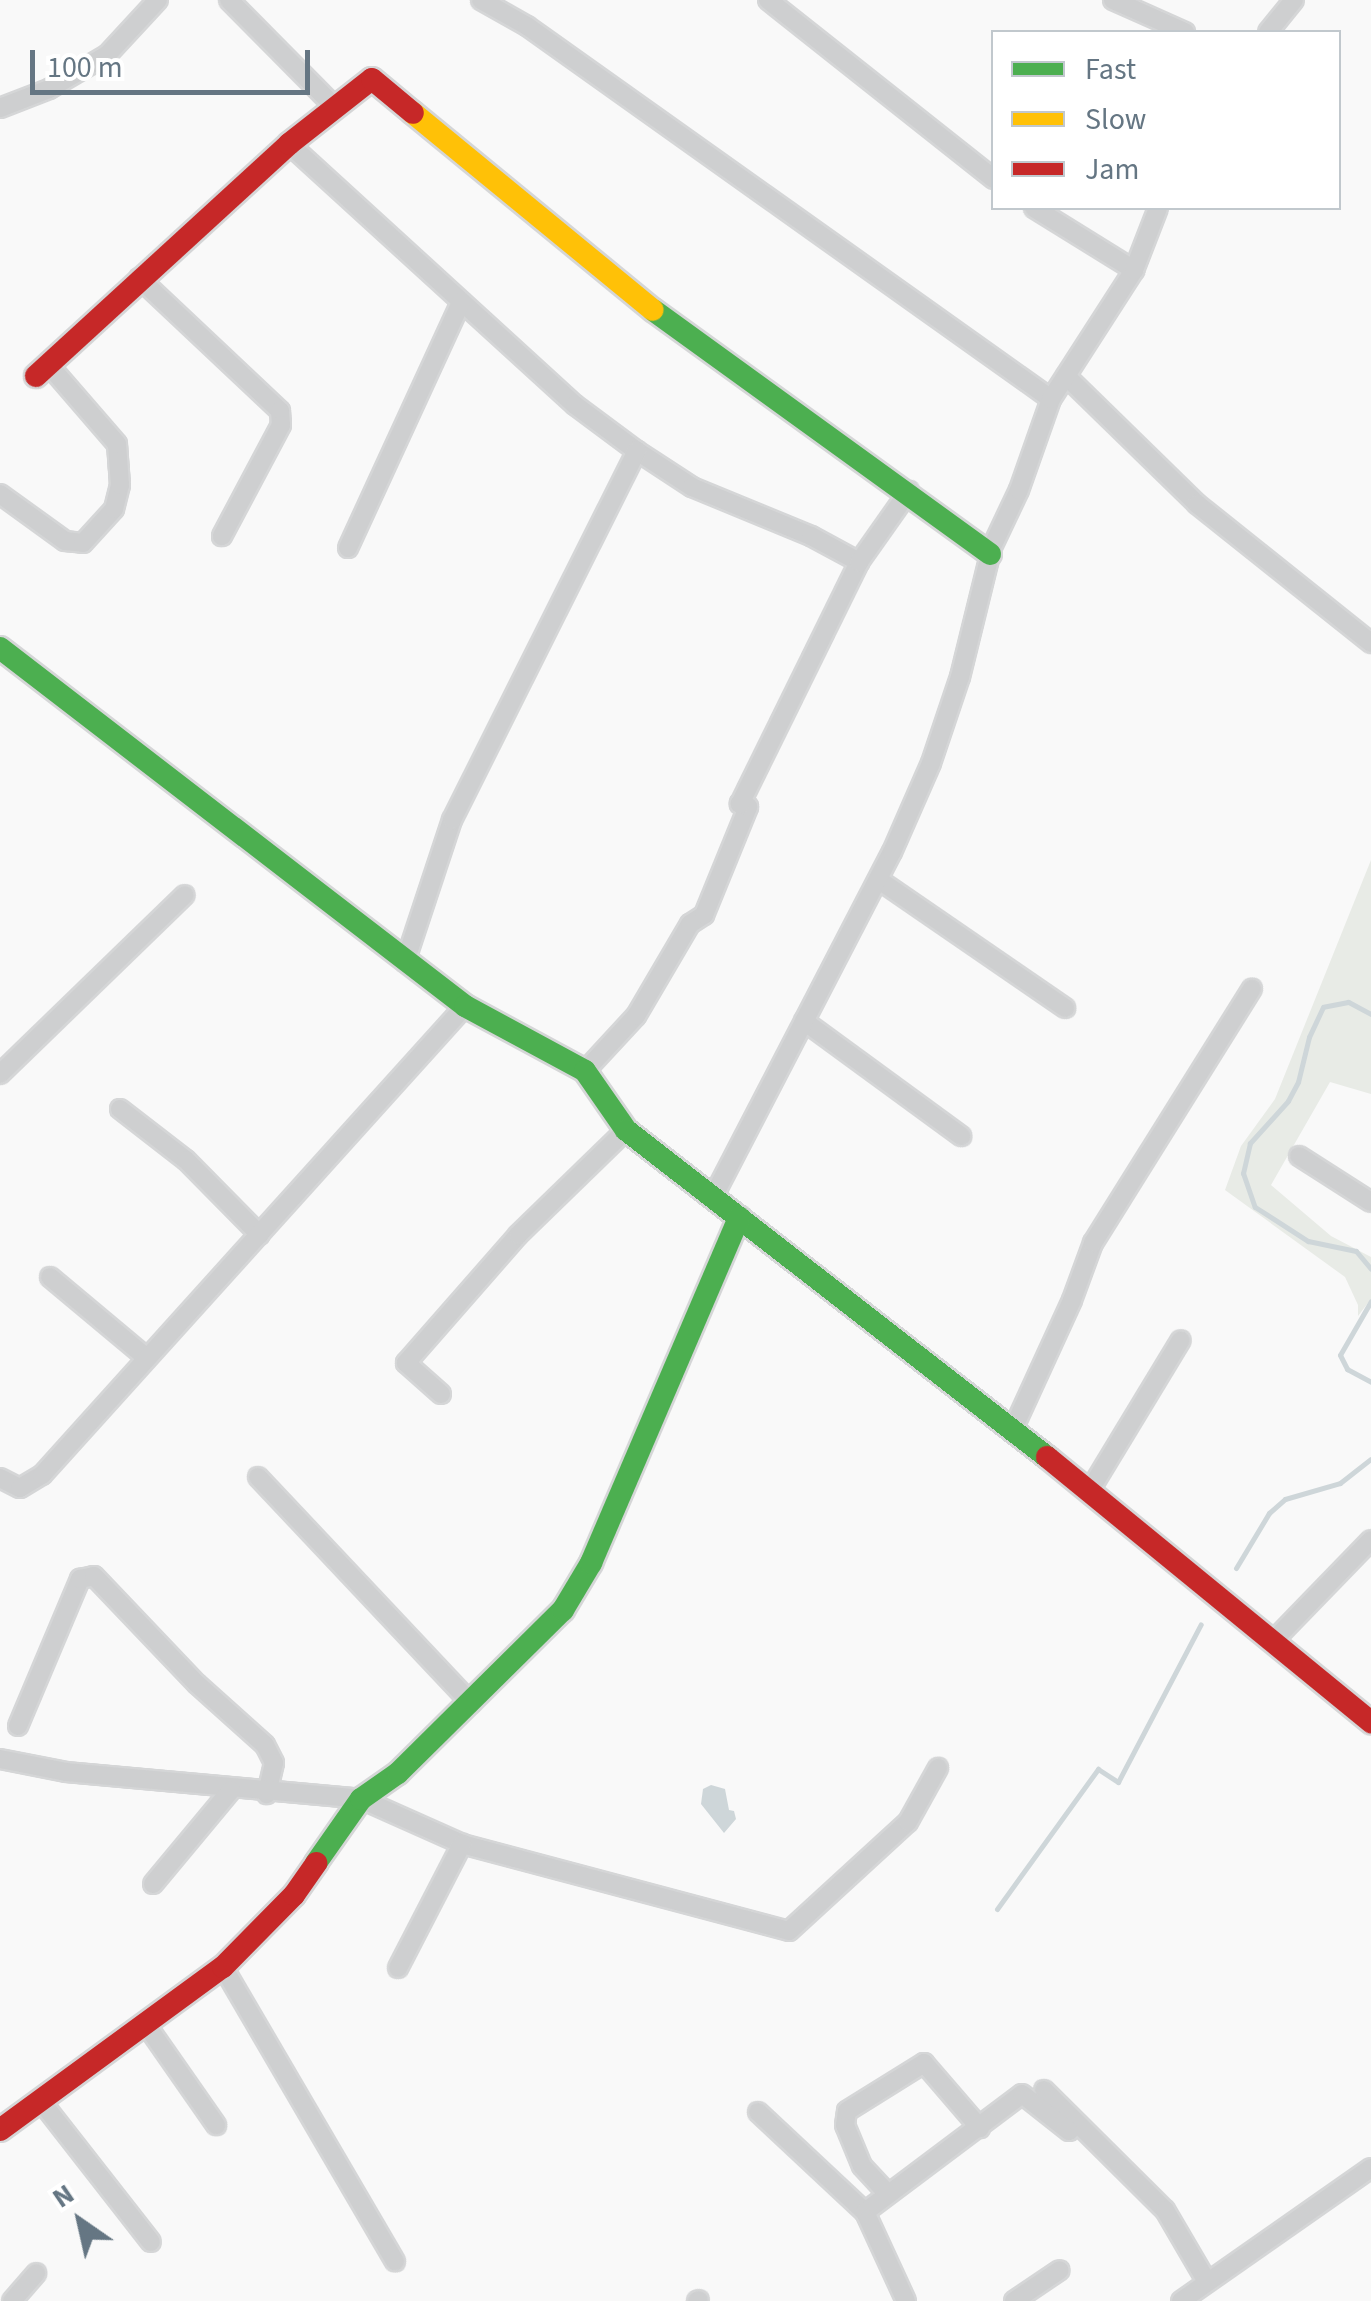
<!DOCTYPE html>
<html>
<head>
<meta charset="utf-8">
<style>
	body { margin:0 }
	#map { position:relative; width:1371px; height:2301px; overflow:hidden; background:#f9f9f9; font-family:"Source Sans 3",sans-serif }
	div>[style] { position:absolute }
	.green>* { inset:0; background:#e8ebe6 }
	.water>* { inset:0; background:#ced6d9 }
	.stream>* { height:5px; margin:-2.5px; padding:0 2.5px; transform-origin:2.5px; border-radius:2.5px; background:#ced6d9 }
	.roads { filter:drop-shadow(2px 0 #d5d6d7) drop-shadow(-2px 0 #d5d6d7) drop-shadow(0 2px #d5d6d7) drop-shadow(0 -2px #d5d6d7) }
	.street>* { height:18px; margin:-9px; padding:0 9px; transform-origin:9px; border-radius:9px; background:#cecfd0 }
	.fast>* { height:22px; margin:-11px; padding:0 11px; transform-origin:11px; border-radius:11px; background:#4caf50 }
	.slow>* { height:22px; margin:-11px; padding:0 11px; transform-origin:11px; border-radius:11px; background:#ffc107 }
	.jam>* { height:22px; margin:-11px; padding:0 11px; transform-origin:11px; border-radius:11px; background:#c62828 }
	span { translate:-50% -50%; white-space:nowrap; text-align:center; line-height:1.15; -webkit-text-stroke:10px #fff; paint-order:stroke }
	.legend { position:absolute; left:991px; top:30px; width:350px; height:180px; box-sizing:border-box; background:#fff; border:2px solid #c1c8cd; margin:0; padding:12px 18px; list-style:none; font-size:30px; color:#657683 }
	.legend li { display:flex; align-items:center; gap:20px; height:50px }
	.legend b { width:50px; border:2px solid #c1c8cd }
	.north { position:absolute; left:30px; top:2171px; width:100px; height:100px; -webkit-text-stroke:8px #fff; paint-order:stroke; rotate:326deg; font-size:28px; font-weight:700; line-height:40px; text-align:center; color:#657683 }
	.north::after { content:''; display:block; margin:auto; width:35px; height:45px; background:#657683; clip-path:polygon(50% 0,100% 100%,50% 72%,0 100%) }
	.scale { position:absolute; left:30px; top:50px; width:280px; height:45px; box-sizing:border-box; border:5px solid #657683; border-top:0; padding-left:12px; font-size:30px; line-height:35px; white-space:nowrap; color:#657683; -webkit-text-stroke:8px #fff; paint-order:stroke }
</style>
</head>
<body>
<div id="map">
	<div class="green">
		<div style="clip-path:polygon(1371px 860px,1371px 1094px,1330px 1082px,1271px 1185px,1331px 1236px,1371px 1257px,1371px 1299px,1358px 1316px,1358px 1305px,1345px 1277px,1225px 1190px,1241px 1146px,1275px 1099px)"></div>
	</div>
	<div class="water">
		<div style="clip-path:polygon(711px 1785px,725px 1789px,729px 1810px,734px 1811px,736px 1819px,724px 1833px,701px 1804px,703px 1789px)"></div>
	</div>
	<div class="stream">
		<div style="left:1371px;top:1014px;width:26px;rotate:-152deg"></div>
		<div style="left:1348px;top:1002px;width:25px;rotate:169deg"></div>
		<div style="left:1323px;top:1007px;width:33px;rotate:115deg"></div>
		<div style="left:1309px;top:1037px;width:46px;rotate:103.7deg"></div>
		<div style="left:1298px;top:1082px;width:21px;rotate:118deg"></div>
		<div style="left:1288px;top:1101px;width:57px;rotate:132.1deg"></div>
		<div style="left:1250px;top:1143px;width:31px;rotate:103deg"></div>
		<div style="left:1243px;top:1173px;width:36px;rotate:71deg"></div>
		<div style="left:1255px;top:1207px;width:63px;rotate:32.7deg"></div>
		<div style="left:1308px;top:1241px;width:49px;rotate:11.8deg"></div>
		<div style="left:1356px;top:1251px;width:23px;rotate:50deg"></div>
		<div style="left:1371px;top:1301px;width:62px;rotate:119.9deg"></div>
		<div style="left:1340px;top:1355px;width:16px;rotate:63deg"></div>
		<div style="left:1347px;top:1369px;width:27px;rotate:28deg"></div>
		<div style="left:1236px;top:1568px;width:64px;rotate:-59deg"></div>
		<div style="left:1269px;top:1513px;width:21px;rotate:-41deg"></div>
		<div style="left:1285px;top:1499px;width:57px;rotate:-16.2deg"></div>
		<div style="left:1340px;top:1483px;width:39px;rotate:-38deg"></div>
		<div style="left:997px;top:1909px;width:173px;rotate:-54.2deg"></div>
		<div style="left:1098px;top:1769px;width:24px;rotate:33deg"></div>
		<div style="left:1118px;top:1782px;width:178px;rotate:-62.3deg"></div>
	</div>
	<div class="roads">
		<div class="street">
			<div style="left:229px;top:0;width:151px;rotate:45.3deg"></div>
			<div style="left:481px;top:0;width:53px;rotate:29.5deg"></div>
			<div style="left:527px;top:26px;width:643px;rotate:35.44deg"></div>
			<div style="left:768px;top:0;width:288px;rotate:38.4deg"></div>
			<div style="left:1113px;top:0;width:79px;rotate:24deg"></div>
			<div style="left:1268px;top:32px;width:41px;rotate:-50.9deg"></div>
			<div style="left:0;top:108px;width:53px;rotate:-21.2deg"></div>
			<div style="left:49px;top:89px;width:67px;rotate:-30.4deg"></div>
			<div style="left:107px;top:55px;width:75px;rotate:-47.2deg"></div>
			<div style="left:289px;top:144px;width:387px;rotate:42.4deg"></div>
			<div style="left:575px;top:405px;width:77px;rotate:36.6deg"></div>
			<div style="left:637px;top:451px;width:66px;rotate:33.2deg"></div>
			<div style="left:692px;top:487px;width:129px;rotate:22.4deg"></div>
			<div style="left:811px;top:536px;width:55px;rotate:28.4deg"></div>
			<div style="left:1034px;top:208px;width:118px;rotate:31.8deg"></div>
			<div style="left:139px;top:278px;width:194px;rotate:43.3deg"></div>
			<div style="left:280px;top:411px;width:14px;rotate:86deg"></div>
			<div style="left:281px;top:425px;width:126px;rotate:118deg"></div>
			<div style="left:1066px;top:376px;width:183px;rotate:44.3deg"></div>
			<div style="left:1197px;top:504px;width:223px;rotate:38.6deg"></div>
			<div style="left:0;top:494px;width:80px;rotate:35.9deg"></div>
			<div style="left:65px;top:541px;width:18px;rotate:6deg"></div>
			<div style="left:83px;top:543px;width:46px;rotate:-47.6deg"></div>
			<div style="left:114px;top:509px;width:25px;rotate:-76deg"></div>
			<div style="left:120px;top:485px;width:41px;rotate:-94.2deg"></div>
			<div style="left:117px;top:444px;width:106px;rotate:-130.8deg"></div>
			<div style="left:348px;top:548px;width:271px;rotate:-65.3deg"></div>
			<div style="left:879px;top:880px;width:226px;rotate:34.5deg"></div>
			<div style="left:405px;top:962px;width:150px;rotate:-71.7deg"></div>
			<div style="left:452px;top:820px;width:413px;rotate:-63.4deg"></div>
			<div style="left:804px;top:1021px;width:195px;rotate:36.2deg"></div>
			<div style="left:585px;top:1071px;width:75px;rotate:-47.2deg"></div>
			<div style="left:636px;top:1016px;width:107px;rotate:-59.6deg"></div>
			<div style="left:690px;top:924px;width:17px;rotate:-33deg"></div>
			<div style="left:704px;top:915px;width:117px;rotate:-67.8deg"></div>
			<div style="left:748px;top:807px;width:9px;rotate:-159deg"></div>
			<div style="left:740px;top:804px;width:270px;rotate:-63.8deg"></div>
			<div style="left:859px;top:562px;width:87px;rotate:-54.8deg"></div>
			<div style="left:0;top:1074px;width:257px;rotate:-44.1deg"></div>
			<div style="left:120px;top:1109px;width:83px;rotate:37.7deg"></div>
			<div style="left:186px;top:1160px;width:105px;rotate:45.4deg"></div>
			<div style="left:1299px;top:1156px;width:85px;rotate:32.6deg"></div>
			<div style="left:713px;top:1197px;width:389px;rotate:-62.6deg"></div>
			<div style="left:892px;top:852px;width:97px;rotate:-66.3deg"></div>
			<div style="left:931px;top:763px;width:91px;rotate:-71.4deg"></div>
			<div style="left:960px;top:677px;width:134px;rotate:-76.2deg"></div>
			<div style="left:992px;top:547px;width:63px;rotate:-64.7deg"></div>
			<div style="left:1019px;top:490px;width:96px;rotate:-70.6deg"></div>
			<div style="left:1051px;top:399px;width:153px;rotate:-57.2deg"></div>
			<div style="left:1134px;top:270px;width:66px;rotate:-68.8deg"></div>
			<div style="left:50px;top:1277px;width:126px;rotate:39.9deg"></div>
			<div style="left:441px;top:1394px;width:47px;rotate:-138.5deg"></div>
			<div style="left:406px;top:1363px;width:170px;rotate:-48.8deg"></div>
			<div style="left:518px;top:1235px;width:151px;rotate:-44.2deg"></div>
			<div style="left:1013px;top:1429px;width:142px;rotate:-65.4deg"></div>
			<div style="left:1072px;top:1300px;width:61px;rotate:-69.8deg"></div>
			<div style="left:1093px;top:1243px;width:300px;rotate:-58deg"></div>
			<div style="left:258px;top:1477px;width:311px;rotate:46.7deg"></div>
			<div style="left:0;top:1478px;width:22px;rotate:27deg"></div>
			<div style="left:20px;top:1488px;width:26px;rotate:-31deg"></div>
			<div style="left:42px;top:1475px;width:632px;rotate:-47.95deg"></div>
			<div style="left:1090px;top:1490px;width:175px;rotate:-58.8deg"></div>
			<div style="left:1274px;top:1640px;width:139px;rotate:-45.9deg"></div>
			<div style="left:18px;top:1726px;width:160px;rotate:-67.1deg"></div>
			<div style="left:80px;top:1579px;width:14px;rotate:-12deg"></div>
			<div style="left:94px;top:1576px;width:149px;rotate:46.4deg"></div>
			<div style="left:197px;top:1684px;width:91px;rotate:41.9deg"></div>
			<div style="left:265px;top:1745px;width:20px;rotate:63deg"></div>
			<div style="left:274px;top:1763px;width:32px;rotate:103deg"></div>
			<div style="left:0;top:1759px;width:67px;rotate:11.1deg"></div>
			<div style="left:66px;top:1772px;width:296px;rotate:5.2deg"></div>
			<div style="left:361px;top:1799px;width:111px;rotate:24deg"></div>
			<div style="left:462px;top:1844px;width:338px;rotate:14.9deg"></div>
			<div style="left:789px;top:1931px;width:161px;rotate:-42.5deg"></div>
			<div style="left:908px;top:1822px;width:62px;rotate:-60.9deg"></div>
			<div style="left:153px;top:1884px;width:122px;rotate:-50.3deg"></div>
			<div style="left:223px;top:1967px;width:341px;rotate:59.7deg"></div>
			<div style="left:398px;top:1968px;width:140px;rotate:-62.7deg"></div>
			<div style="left:147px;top:2026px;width:121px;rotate:55.1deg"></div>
			<div style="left:1044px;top:2090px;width:170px;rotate:44.8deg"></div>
			<div style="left:1165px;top:2210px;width:83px;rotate:59.7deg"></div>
			<div style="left:40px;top:2100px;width:180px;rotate:52deg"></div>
			<div style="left:758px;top:2112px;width:146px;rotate:43.1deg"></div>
			<div style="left:865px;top:2212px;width:98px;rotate:65.3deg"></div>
			<div style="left:888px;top:2194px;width:38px;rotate:-133deg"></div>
			<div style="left:862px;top:2166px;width:44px;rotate:-112.5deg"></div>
			<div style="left:845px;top:2125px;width:14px;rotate:-82deg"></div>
			<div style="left:847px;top:2111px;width:91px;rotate:-31.9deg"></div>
			<div style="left:924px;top:2063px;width:86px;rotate:49.3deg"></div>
			<div style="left:865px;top:2212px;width:196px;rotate:-36.9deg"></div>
			<div style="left:1022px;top:2094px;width:60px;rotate:38.2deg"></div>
			<div style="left:12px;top:2301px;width:37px;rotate:-49deg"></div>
			<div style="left:697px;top:2301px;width:2px;rotate:-27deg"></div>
			<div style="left:1014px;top:2301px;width:55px;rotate:-34deg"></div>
			<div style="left:1181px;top:2301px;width:232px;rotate:-35deg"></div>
		</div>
		<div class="fast">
			<div style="left:653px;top:310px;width:416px;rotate:35.9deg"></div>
			<div style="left:0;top:648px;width:587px;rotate:37.59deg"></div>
			<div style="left:465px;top:1006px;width:136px;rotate:28.4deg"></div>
			<div style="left:585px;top:1071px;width:72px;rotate:55.2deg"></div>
			<div style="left:626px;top:1130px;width:533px;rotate:37.84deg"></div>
			<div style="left:316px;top:1863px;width:78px;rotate:-54.9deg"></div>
			<div style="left:361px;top:1799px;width:45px;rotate:-35.1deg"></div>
			<div style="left:398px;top:1773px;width:232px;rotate:-44.7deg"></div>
			<div style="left:563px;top:1610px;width:55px;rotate:-59.2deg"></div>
			<div style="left:591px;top:1563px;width:376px;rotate:-66.8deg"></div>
		</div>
		<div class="slow">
			<div style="left:413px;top:113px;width:310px;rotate:39.4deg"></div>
		</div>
		<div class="jam">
			<div style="left:36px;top:376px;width:343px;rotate:-42.5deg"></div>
			<div style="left:289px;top:144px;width:105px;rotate:-38.1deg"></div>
			<div style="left:372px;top:79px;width:53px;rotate:39.7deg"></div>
			<div style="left:1047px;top:1457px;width:419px;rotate:39.3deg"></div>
			<div style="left:0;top:2130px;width:276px;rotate:-36.2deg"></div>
			<div style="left:223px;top:1967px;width:101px;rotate:-45.4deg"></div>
			<div style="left:294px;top:1895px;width:39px;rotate:-55deg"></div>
		</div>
	</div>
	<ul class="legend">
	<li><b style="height:12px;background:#4caf50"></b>Fast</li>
	<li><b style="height:12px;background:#ffc107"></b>Slow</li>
	<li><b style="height:12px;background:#c62828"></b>Jam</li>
	</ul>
	<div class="north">N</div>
	<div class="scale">100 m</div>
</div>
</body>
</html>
